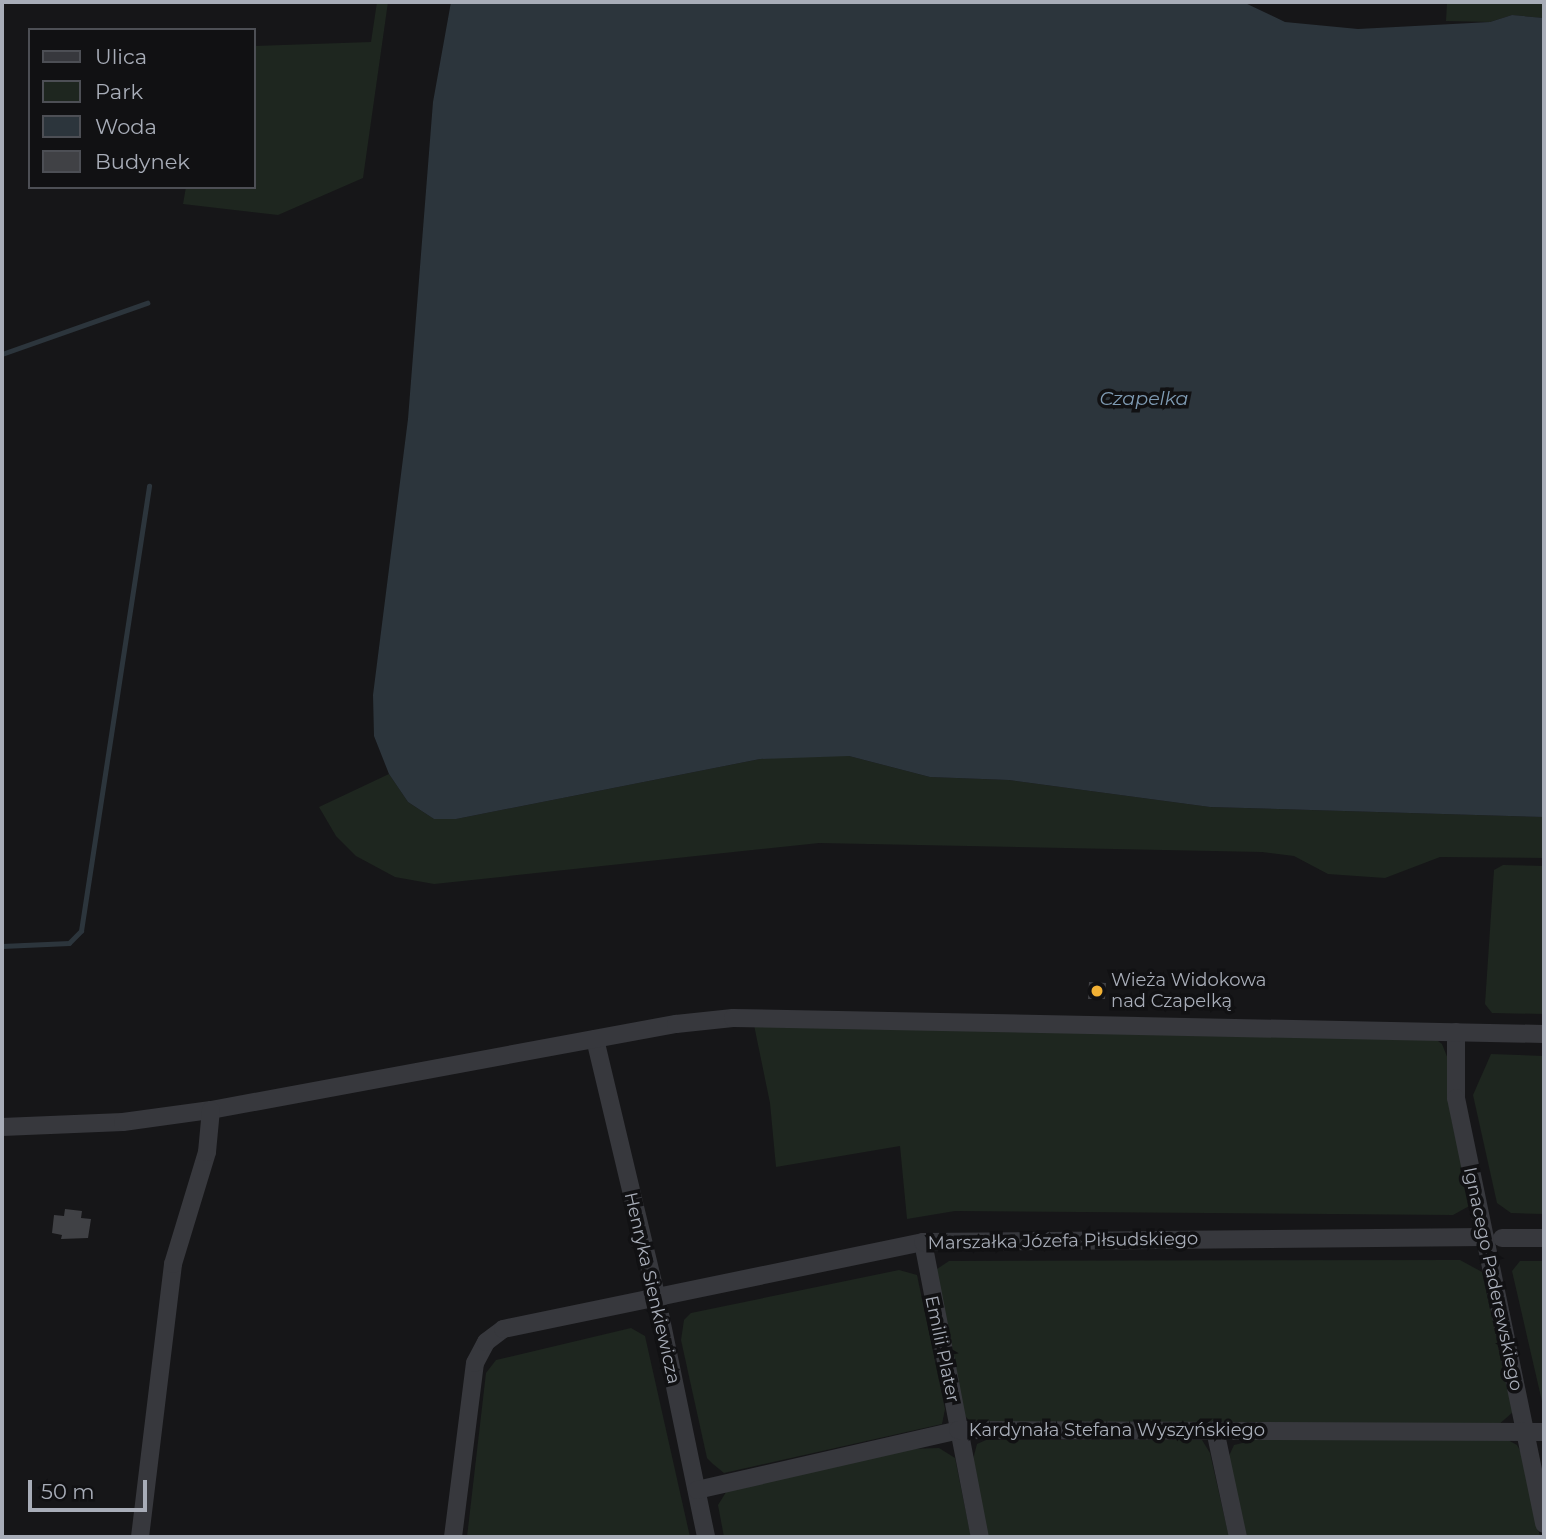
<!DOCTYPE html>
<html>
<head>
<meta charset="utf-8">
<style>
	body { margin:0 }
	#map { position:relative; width:1546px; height:1539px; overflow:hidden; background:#161618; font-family:Montserrat,sans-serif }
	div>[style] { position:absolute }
	.green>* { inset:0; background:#1e261f }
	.water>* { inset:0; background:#2c353c }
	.stream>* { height:4.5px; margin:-2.25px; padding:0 2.25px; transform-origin:2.25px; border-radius:2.25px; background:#2c353c }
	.building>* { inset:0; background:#404145 }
	.minor>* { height:18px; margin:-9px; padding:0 9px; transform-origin:9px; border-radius:9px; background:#37383d }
	.dots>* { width:19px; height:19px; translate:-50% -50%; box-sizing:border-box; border:4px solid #111113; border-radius:50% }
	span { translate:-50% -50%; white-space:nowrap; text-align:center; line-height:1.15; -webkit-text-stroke:7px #111113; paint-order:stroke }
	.poi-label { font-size:18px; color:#a8adb8 }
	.left { translate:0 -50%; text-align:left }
	.street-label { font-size:18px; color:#a8adb8 }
	.water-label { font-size:19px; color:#7f9bb3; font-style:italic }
	.frame { position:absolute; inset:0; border:4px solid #a8adb8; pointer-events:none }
	.legend { position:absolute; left:28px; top:28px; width:228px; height:161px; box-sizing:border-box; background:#111113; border:2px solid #4d4f55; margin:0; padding:9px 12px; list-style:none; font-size:21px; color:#a8adb8 }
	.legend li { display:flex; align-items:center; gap:14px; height:35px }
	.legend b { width:35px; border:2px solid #4d4f55 }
	.scale { position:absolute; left:28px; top:1480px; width:119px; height:32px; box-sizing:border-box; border:4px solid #a8adb8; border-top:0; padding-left:9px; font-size:21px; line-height:24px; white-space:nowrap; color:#a8adb8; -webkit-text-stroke:5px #111113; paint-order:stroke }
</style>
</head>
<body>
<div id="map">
	<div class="green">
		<div style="clip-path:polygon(377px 2px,388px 2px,363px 178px,278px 215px,183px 204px,186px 187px,254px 187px,254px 46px,371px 42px)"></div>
		<div style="clip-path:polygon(1447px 2px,1544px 2px,1544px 18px,1512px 15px,1490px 22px,1446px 21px)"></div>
		<div style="clip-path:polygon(803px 756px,849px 756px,930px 777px,1009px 780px,1210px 807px,1544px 817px,1544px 858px,1440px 857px,1385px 878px,1328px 874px,1294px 856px,1262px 852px,819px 843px,434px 884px,395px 877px,356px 856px,336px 836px,319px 807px,389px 774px,408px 802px,434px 819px,456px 819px,760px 759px)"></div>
		<div style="clip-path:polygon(1503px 865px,1544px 866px,1544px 1014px,1492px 1013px,1485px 1004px,1494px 870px)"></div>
		<div style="clip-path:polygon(754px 1025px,1434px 1038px,1442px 1044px,1448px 1059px,1451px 1117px,1471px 1205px,1453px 1215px,955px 1211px,907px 1219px,900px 1146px,776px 1167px,770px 1103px)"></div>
		<div style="clip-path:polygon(1491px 1054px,1544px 1056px,1544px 1214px,1511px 1213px,1497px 1203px,1473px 1095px)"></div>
		<div style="clip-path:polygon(1460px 1260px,1482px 1272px,1513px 1412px,1497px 1426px,974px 1425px,964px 1415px,934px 1271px,949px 1261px)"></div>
		<div style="clip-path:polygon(1520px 1261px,1544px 1261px,1544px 1410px,1512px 1271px)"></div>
		<div style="clip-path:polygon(899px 1270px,917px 1275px,945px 1409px,942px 1424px,724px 1473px,713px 1464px,707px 1458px,681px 1340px,684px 1320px,691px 1313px)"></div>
		<div style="clip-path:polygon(631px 1328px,645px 1336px,690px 1537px,467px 1537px,486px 1373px,496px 1360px)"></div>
		<div style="clip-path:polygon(1259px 1439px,1506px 1439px,1517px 1445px,1524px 1458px,1540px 1537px,1245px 1537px,1228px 1458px,1234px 1445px)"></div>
		<div style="clip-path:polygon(986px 1440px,1202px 1440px,1210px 1453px,1229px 1537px,987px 1537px,972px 1463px,977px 1444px)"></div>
		<div style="clip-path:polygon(939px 1448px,955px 1458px,971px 1537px,724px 1537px,718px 1505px,728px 1489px,909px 1449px)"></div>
	</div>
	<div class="water">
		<div style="clip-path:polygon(451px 2px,1243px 2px,1285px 22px,1358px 29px,1490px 22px,1512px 15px,1544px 18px,1544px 817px,1210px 807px,1009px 780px,930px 777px,849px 756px,760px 759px,456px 819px,434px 819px,408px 802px,389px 774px,374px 736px,373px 695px,408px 419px,433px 102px)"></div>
	</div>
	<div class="stream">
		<div style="left:2px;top:354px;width:154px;rotate:-19.4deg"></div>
		<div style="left:2px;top:946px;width:67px;rotate:-2.6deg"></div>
		<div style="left:69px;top:943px;width:17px;rotate:-45deg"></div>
		<div style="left:81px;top:931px;width:450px;rotate:-81.3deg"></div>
	</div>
	<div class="building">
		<div style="clip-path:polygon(1089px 982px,1106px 983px,1105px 999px,1088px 999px)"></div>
		<div style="clip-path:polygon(65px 1209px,82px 1211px,81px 1218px,91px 1219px,88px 1238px,61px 1239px,62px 1235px,52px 1233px,54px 1215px,64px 1216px)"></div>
	</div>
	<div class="minor">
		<div style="left:1456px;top:1032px;width:66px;rotate:90deg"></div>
		<div style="left:1456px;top:1098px;width:435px;rotate:78.3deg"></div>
		<div style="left:595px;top:1039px;width:263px;rotate:76.6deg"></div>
		<div style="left:656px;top:1295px;width:247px;rotate:78.3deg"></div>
		<div style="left:2px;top:1127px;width:121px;rotate:-2.4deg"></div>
		<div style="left:123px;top:1122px;width:89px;rotate:-7.8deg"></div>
		<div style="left:211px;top:1110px;width:473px;rotate:-10.5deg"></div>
		<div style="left:676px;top:1024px;width:57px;rotate:-6deg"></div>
		<div style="left:733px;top:1018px;width:811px;rotate:1.13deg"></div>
		<div style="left:1502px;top:1238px;width:42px"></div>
		<div style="left:923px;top:1242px;width:300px;rotate:79.1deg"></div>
		<div style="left:1215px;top:1430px;width:109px;rotate:77.9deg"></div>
		<div style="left:697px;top:1490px;width:268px;rotate:-12.9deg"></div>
		<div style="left:958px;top:1430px;width:586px;rotate:0.2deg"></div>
		<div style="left:140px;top:1537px;width:275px;rotate:-83.1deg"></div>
		<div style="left:173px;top:1264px;width:117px;rotate:-73.1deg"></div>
		<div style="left:207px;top:1152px;width:42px;rotate:-84.6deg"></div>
		<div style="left:453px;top:1537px;width:175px;rotate:-82.8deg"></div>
		<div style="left:475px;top:1363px;width:24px;rotate:-62deg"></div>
		<div style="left:486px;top:1342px;width:21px;rotate:-37deg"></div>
		<div style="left:503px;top:1329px;width:429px;rotate:-11.7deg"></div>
		<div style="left:923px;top:1242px;width:562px;rotate:-0.51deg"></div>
	</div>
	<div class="dots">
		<div style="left:1097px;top:991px;background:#f2b134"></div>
	</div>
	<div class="poi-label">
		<span class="left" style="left:1111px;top:991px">Wieża Widokowa<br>nad Czapelką</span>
	</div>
	<div class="street-label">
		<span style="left:1063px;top:1241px;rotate:-1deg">Marszałka Józefa Piłsudskiego</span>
		<span style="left:1493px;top:1279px;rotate:78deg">Ignacego Paderewskiego</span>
		<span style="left:652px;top:1288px;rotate:77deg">Henryka Sienkiewicza</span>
		<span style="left:942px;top:1349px;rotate:78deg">Emilii Plater</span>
		<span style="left:1117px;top:1430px">Kardynała Stefana Wyszyńskiego</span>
	</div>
	<div class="water-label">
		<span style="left:1144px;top:399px">Czapelka</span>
	</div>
	<div class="frame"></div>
	<ul class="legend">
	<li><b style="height:9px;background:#37383d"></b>Ulica</li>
	<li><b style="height:19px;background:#1e261f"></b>Park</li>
	<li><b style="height:19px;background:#2c353c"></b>Woda</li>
	<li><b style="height:19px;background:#404145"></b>Budynek</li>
	</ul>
	<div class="scale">50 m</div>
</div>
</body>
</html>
